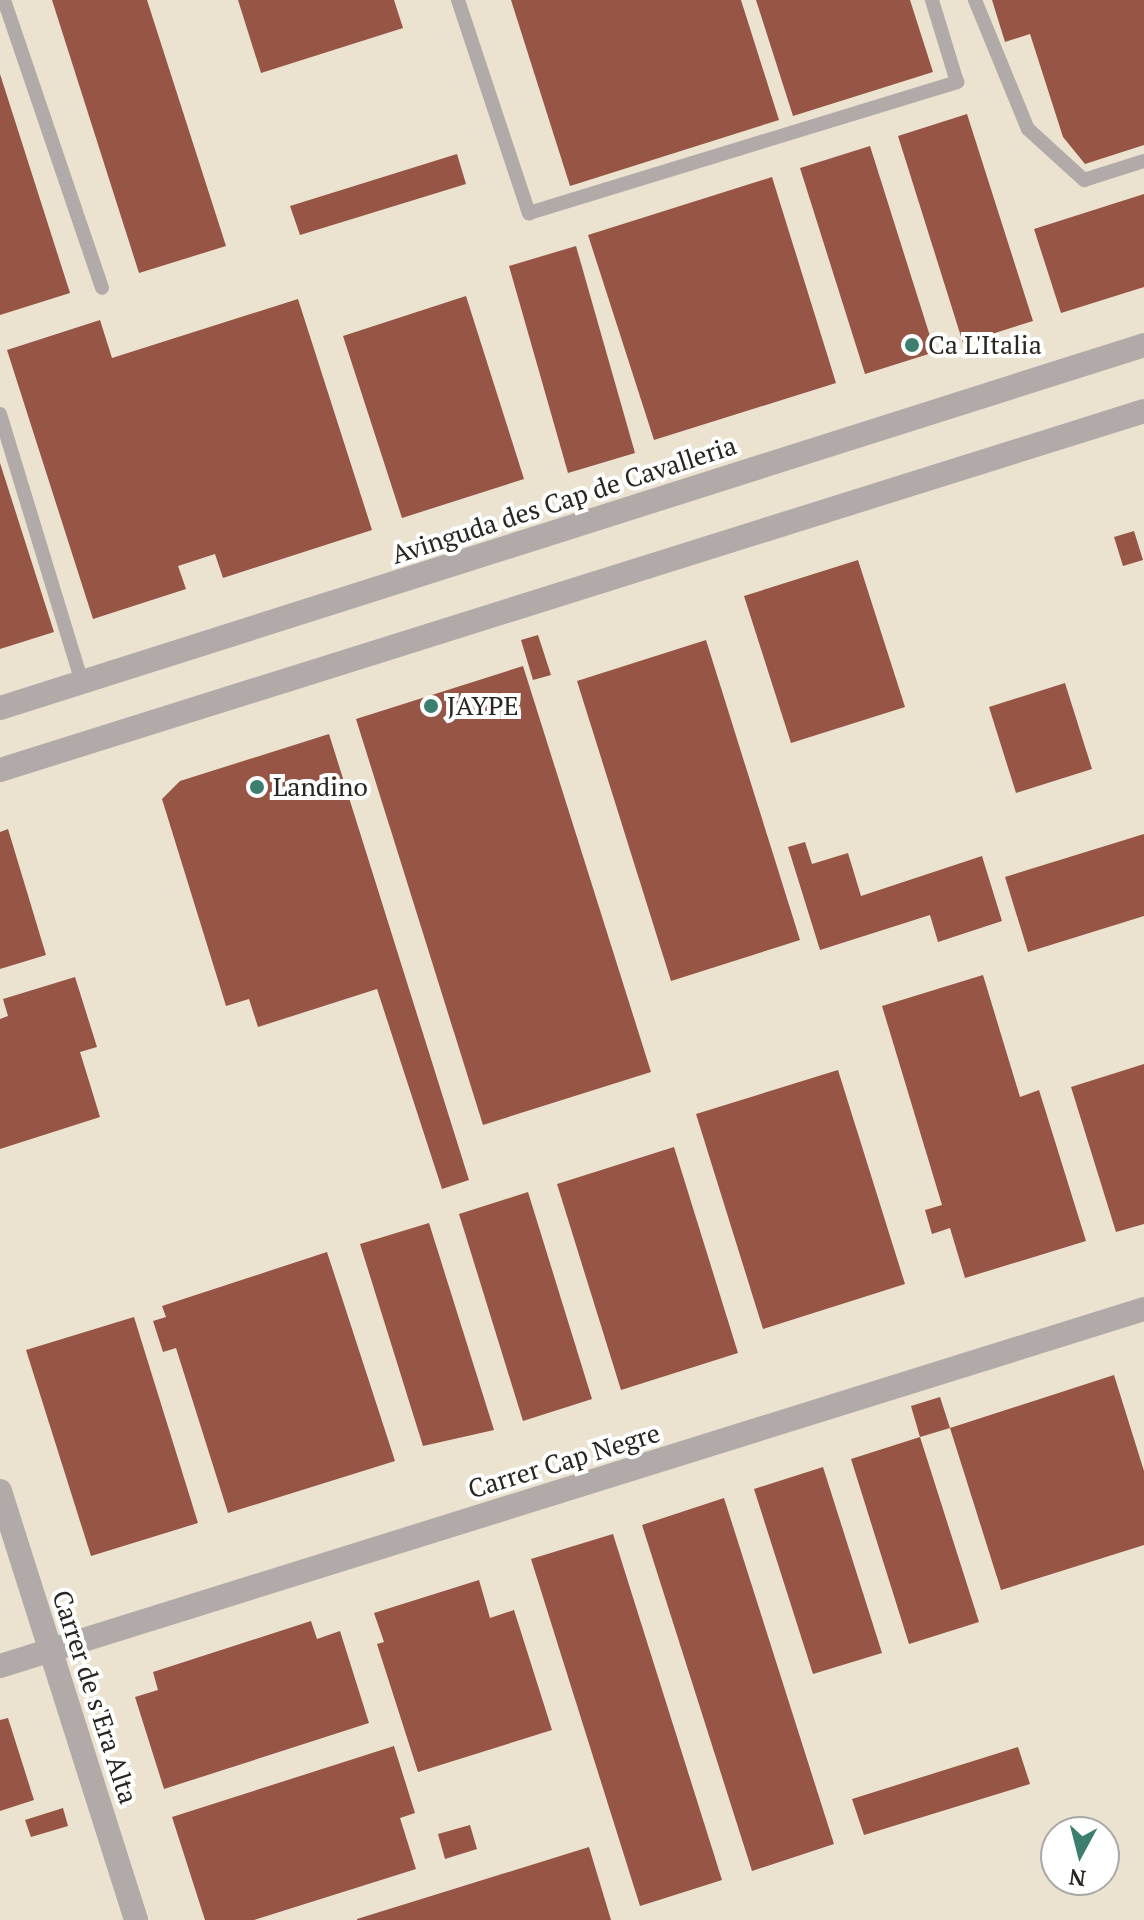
<!DOCTYPE html>
<html>
<head>
<meta charset="utf-8">
<style>
	body { margin:0 }
	#map { position:relative; width:1144px; height:1920px; overflow:hidden; background:#f5f0e2; font-family:"PT Serif",serif }
	div>[style] { position:absolute }
	.built>* { inset:0; background:#ebe3cf }
	.building>* { inset:0; background:#965545 }
	.service>* { height:14px; margin:-7px; padding:0 7px; transform-origin:7px; border-radius:7px; background:#b1aaa9 }
	.minor>* { height:24px; margin:-12px; padding:0 12px; transform-origin:12px; border-radius:12px; background:#b1aaa9 }
	.tertiary>* { height:24px; margin:-12px; padding:0 12px; transform-origin:12px; border-radius:12px; background:#b1aaa9 }
	.dots>* { width:22px; height:22px; translate:-50% -50%; box-sizing:border-box; border:4px solid #fff; border-radius:50% }
	span { translate:-50% -50%; white-space:nowrap; text-align:center; line-height:1.15; -webkit-text-stroke:8px #fff; paint-order:stroke }
	.poi-label { font-size:26px; color:#282621 }
	.left { translate:0 -50%; text-align:left }
	.street-label { font-size:26px; color:#282621 }
	.north { position:absolute; left:1040px; top:1816px; width:80px; height:80px; box-sizing:border-box; background:#fff; border:2px solid #a9a8a6; border-radius:50%; rotate:187deg; font-size:22px; font-weight:700; line-height:32px; text-align:center; color:#282621 }
	.north::after { content:''; display:block; margin:auto; width:28px; height:36px; background:#3d7f6f; clip-path:polygon(50% 0,100% 100%,50% 72%,0 100%) }
</style>
</head>
<body>
<div id="map">
	<div class="built">
		<div style="clip-path:polygon(evenodd,0 0,1144px 0,1144px 1920px,0 1920px,0 0,1056px 1832px,1104px 1832px,1104px 1880px,1056px 1880px,1056px 1832px)"></div>
	</div>
	<div class="building">
		<div style="clip-path:polygon(52px 0,147px 0,226px 246px,139px 273px)"></div>
		<div style="clip-path:polygon(238px 0,394px 0,403px 28px,261px 73px)"></div>
		<div style="clip-path:polygon(511px 0,741px 0,779px 120px,570px 186px)"></div>
		<div style="clip-path:polygon(756px 0,910px 0,933px 72px,793px 116px)"></div>
		<div style="clip-path:polygon(992px 0,1144px 0,1144px 145px,1085px 164px,1063px 137px,1030px 34px,1005px 42px)"></div>
		<div style="clip-path:polygon(0 74px,70px 293px,0 315px)"></div>
		<div style="clip-path:polygon(967px 114px,1033px 321px,963px 343px,898px 136px)"></div>
		<div style="clip-path:polygon(870px 146px,935px 352px,865px 374px,800px 168px)"></div>
		<div style="clip-path:polygon(457px 154px,466px 184px,300px 235px,290px 206px)"></div>
		<div style="clip-path:polygon(772px 177px,836px 383px,654px 440px,588px 235px)"></div>
		<div style="clip-path:polygon(1144px 194px,1144px 287px,1061px 313px,1034px 229px)"></div>
		<div style="clip-path:polygon(576px 246px,635px 453px,568px 473px,509px 266px)"></div>
		<div style="clip-path:polygon(466px 296px,524px 479px,402px 518px,343px 336px)"></div>
		<div style="clip-path:polygon(298px 299px,372px 530px,223px 578px,215px 554px,178px 566px,186px 589px,93px 619px,7px 350px,100px 320px,112px 358px)"></div>
		<div style="clip-path:polygon(0 463px,54px 632px,0 649px)"></div>
		<div style="clip-path:polygon(1134px 531px,1143px 560px,1123px 566px,1114px 537px)"></div>
		<div style="clip-path:polygon(858px 560px,905px 707px,791px 743px,744px 596px)"></div>
		<div style="clip-path:polygon(538px 635px,551px 675px,533px 680px,521px 640px)"></div>
		<div style="clip-path:polygon(706px 640px,800px 940px,671px 981px,577px 681px)"></div>
		<div style="clip-path:polygon(523px 666px,651px 1072px,483px 1125px,356px 719px)"></div>
		<div style="clip-path:polygon(1065px 683px,1092px 769px,1016px 793px,989px 707px)"></div>
		<div style="clip-path:polygon(329px 734px,469px 1180px,442px 1189px,377px 989px,258px 1027px,249px 999px,226px 1006px,162px 799px,180px 781px)"></div>
		<div style="clip-path:polygon(8px 829px,46px 955px,0 969px,0 832px)"></div>
		<div style="clip-path:polygon(1144px 834px,1144px 916px,1028px 952px,1005px 877px)"></div>
		<div style="clip-path:polygon(805px 842px,812px 864px,848px 853px,861px 896px,982px 856px,1002px 921px,938px 942px,930px 915px,820px 950px,788px 847px)"></div>
		<div style="clip-path:polygon(983px 975px,1020px 1097px,1039px 1090px,1086px 1241px,965px 1278px,950px 1228px,932px 1234px,925px 1210px,942px 1205px,882px 1006px)"></div>
		<div style="clip-path:polygon(75px 977px,97px 1047px,80px 1052px,100px 1117px,0 1149px,0 1019px,8px 1016px,3px 999px)"></div>
		<div style="clip-path:polygon(1144px 1064px,1144px 1224px,1116px 1232px,1071px 1087px)"></div>
		<div style="clip-path:polygon(838px 1070px,905px 1284px,763px 1329px,696px 1114px)"></div>
		<div style="clip-path:polygon(674px 1147px,738px 1353px,621px 1390px,557px 1184px)"></div>
		<div style="clip-path:polygon(528px 1192px,592px 1399px,523px 1421px,459px 1214px)"></div>
		<div style="clip-path:polygon(429px 1223px,494px 1430px,423px 1446px,360px 1244px)"></div>
		<div style="clip-path:polygon(327px 1252px,395px 1461px,228px 1513px,176px 1348px,163px 1352px,153px 1321px,166px 1317px,162px 1306px)"></div>
		<div style="clip-path:polygon(134px 1317px,198px 1523px,91px 1556px,26px 1350px)"></div>
		<div style="clip-path:polygon(1114px 1375px,1144px 1471px,1144px 1545px,1001px 1590px,950px 1428px)"></div>
		<div style="clip-path:polygon(940px 1397px,950px 1428px,920px 1437px,979px 1622px,909px 1644px,851px 1459px,920px 1437px,911px 1406px)"></div>
		<div style="clip-path:polygon(823px 1467px,882px 1653px,813px 1674px,754px 1489px)"></div>
		<div style="clip-path:polygon(724px 1498px,834px 1844px,752px 1871px,642px 1525px)"></div>
		<div style="clip-path:polygon(613px 1534px,722px 1880px,640px 1906px,531px 1559px)"></div>
		<div style="clip-path:polygon(479px 1580px,490px 1618px,514px 1610px,552px 1730px,418px 1772px,377px 1644px,384px 1642px,374px 1613px)"></div>
		<div style="clip-path:polygon(311px 1621px,317px 1639px,340px 1631px,369px 1723px,164px 1789px,135px 1697px,158px 1690px,153px 1672px)"></div>
		<div style="clip-path:polygon(8px 1718px,34px 1800px,0 1811px,0 1720px)"></div>
		<div style="clip-path:polygon(394px 1746px,415px 1813px,400px 1818px,416px 1869px,254px 1920px,205px 1920px,172px 1817px)"></div>
		<div style="clip-path:polygon(1018px 1747px,1030px 1784px,864px 1835px,852px 1799px)"></div>
		<div style="clip-path:polygon(63px 1808px,68px 1826px,31px 1837px,25px 1820px)"></div>
		<div style="clip-path:polygon(470px 1825px,477px 1849px,445px 1859px,438px 1834px)"></div>
		<div style="clip-path:polygon(589px 1847px,611px 1920px,357px 1920px,357px 1919px)"></div>
	</div>
	<div class="service">
		<div style="left:4px;top:0;width:304px;rotate:71.2deg"></div>
		<div style="left:458px;top:0;width:225px;rotate:71.6deg"></div>
		<div style="left:529px;top:213px;width:448px;rotate:-17deg"></div>
		<div style="left:957px;top:82px;width:86px;rotate:-107deg"></div>
		<div style="left:975px;top:0;width:139px;rotate:67.7deg"></div>
		<div style="left:1028px;top:129px;width:76px;rotate:42.3deg"></div>
		<div style="left:1084px;top:180px;width:63px;rotate:-17.6deg"></div>
		<div style="left:0;top:414px;width:281px;rotate:73deg"></div>
	</div>
	<div class="minor">
		<div style="left:0;top:1491px;width:450px;rotate:72.4deg"></div>
		<div style="left:0;top:1666px;width:1198px;rotate:-17.33deg"></div>
	</div>
	<div class="tertiary">
		<div style="left:0;top:708px;width:1200px;rotate:-17.6deg"></div>
		<div style="left:0;top:770px;width:1199px;rotate:-17.42deg"></div>
	</div>
	<div class="dots">
		<div style="left:912px;top:345px;background:#3d7f6f"></div>
		<div style="left:431px;top:706px;background:#3d7f6f"></div>
		<div style="left:257px;top:787px;background:#3d7f6f"></div>
	</div>
	<div class="poi-label">
		<span class="left" style="left:928px;top:345px">Ca L'Italia</span>
		<span class="left" style="left:447px;top:706px">JAYPE</span>
		<span class="left" style="left:273px;top:787px">Landino</span>
	</div>
	<div class="street-label">
		<span style="left:564px;top:500px;rotate:-18deg">Avinguda des Cap de Cavalleria</span>
		<span style="left:564px;top:1461px;rotate:-17deg">Carrer Cap Negre</span>
		<span style="left:95px;top:1697px;rotate:72deg">Carrer de s'Era Alta</span>
	</div>
	<div class="north">N</div>
</div>
</body>
</html>
